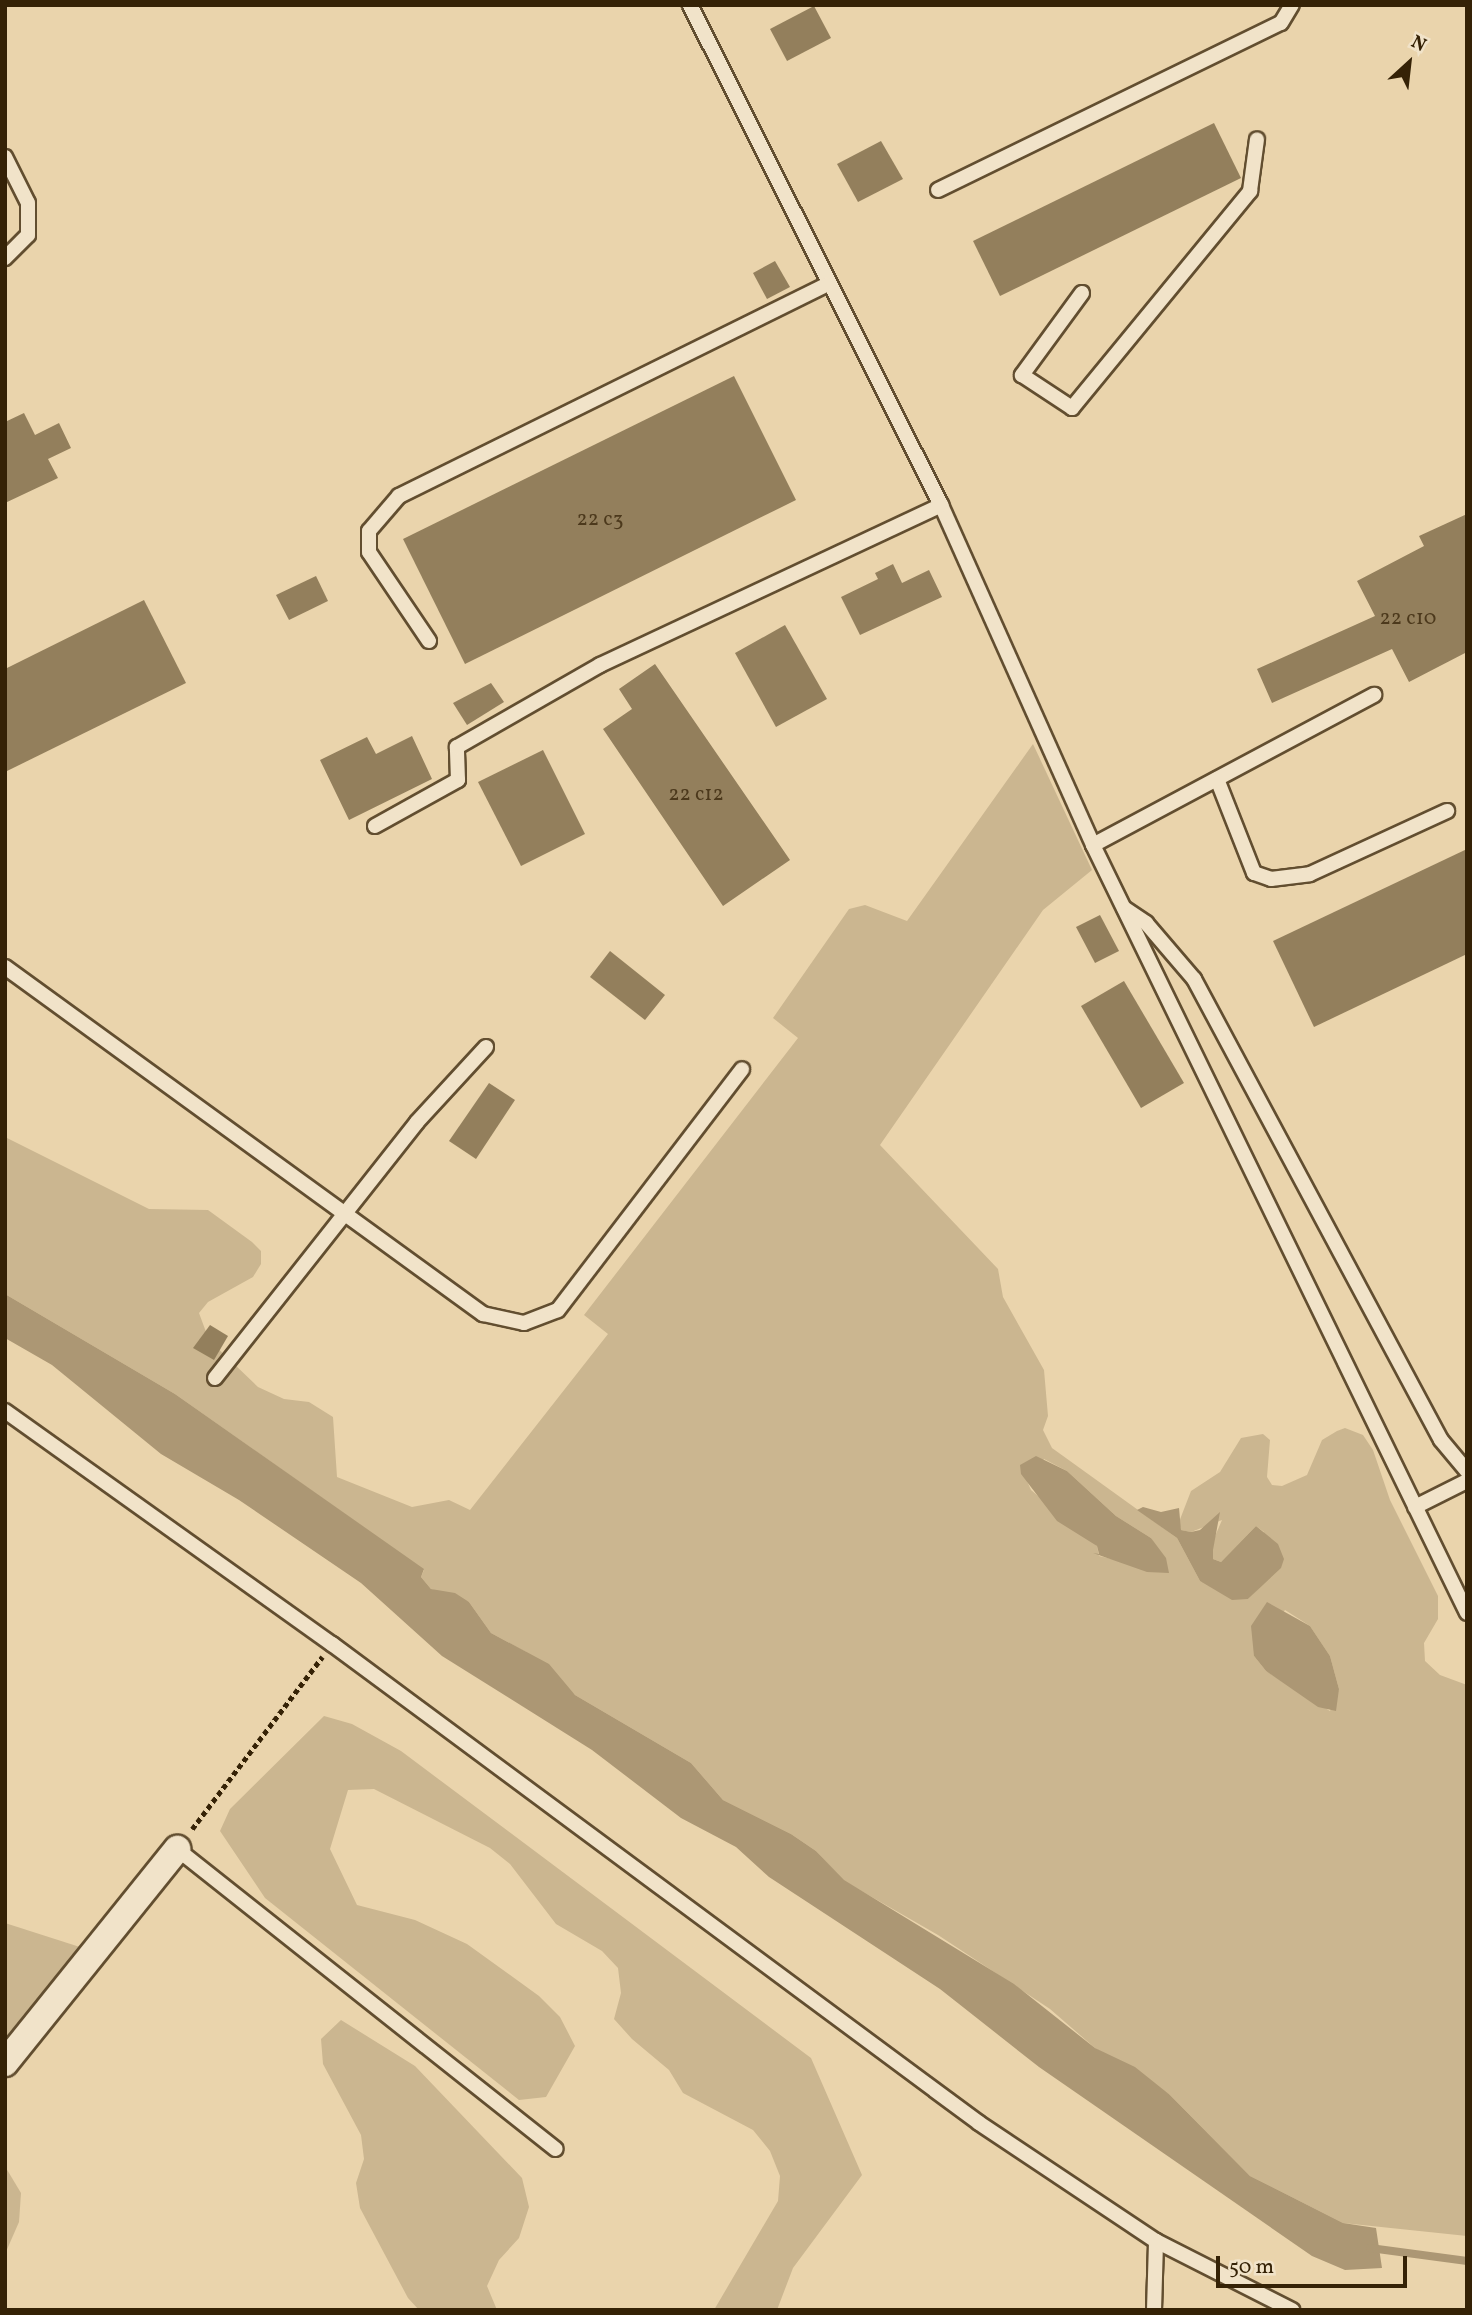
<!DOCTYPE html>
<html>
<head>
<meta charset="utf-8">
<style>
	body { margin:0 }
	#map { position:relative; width:1472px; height:2315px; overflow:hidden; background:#ead4ac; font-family:Vollkorn,serif }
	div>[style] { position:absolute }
	.green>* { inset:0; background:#cbb690 }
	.water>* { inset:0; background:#ac9774 }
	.stream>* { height:8px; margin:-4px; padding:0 4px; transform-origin:4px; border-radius:4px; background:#ac9774 }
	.building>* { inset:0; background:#937f5c }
	.path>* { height:4.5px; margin-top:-2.25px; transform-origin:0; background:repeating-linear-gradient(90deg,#352206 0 5px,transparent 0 8.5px) }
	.roads { filter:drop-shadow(2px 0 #624e30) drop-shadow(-2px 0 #624e30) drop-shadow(0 2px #624e30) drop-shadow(0 -2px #624e30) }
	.service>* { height:14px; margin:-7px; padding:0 7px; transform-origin:7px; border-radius:7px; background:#f1e3c9 }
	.minor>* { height:26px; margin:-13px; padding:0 13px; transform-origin:13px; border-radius:13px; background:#f1e3c9 }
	span { translate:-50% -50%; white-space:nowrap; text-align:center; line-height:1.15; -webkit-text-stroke:7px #f1e3c9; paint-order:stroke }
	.number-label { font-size:21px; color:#4c391c }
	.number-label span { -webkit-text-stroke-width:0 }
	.frame { position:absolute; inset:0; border:7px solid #352206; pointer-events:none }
	.north { position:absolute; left:1374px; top:28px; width:70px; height:70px; -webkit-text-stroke:5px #f1e3c9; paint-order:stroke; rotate:27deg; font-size:19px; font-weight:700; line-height:28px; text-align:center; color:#352206 }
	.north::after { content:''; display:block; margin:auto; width:24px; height:32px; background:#352206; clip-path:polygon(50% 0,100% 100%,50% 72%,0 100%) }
	.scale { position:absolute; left:1216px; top:2256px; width:191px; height:32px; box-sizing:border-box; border:4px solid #352206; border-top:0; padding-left:9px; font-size:21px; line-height:24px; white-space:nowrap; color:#352206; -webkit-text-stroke:5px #f1e3c9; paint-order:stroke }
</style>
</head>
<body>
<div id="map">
	<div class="green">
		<div style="clip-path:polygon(evenodd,1033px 744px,1092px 870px,1043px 910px,880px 1145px,998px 1269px,1003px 1297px,1044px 1370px,1048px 1416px,1043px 1430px,1052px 1448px,1177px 1538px,1200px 1581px,1248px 1599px,1262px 1585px,1264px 1532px,1256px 1526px,1221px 1562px,1213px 1559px,1213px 1541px,1222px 1520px,1191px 1532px,1181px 1530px,1179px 1522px,1191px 1491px,1220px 1472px,1241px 1438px,1263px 1434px,1270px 1440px,1267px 1477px,1272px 1485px,1282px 1486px,1307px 1475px,1322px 1440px,1337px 1431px,1345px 1428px,1363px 1435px,1373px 1450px,1390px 1500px,1438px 1596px,1438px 1619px,1424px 1643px,1425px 1661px,1440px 1675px,1467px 1685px,1467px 2236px,1343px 2223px,1250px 2176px,1170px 2095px,1095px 2048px,1050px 2009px,938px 1935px,844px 1881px,816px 1851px,791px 1834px,723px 1800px,691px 1763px,575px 1695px,526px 1652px,491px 1633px,469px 1602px,431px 1589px,421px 1577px,424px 1570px,175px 1394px,5px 1294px,5px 1137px,149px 1209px,208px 1210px,252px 1242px,261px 1251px,261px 1264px,253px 1277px,208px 1302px,199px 1313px,209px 1340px,258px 1387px,284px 1399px,309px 1402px,333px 1417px,337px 1477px,412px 1507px,449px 1500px,470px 1510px,608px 1334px,584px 1315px,798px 1038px,773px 1018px,849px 909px,865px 905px,907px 921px,1033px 744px,1044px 1459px,1067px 1471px,1116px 1516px,1151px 1538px,1168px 1572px,1099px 1556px,1097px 1546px,1031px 1490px,1027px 1481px,1044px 1459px,1033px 744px,1285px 1610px,1310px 1626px,1330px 1656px,1339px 1689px,1330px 1711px,1266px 1671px,1254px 1656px,1285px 1610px)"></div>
		<div style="clip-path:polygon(324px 1716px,352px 1724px,401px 1751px,811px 2058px,862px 2175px,793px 2268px,777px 2310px,714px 2310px,778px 2201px,780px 2176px,770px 2151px,753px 2130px,683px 2093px,669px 2070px,632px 2039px,614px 2019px,621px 1993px,618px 1968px,602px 1951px,556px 1924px,510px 1864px,490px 1848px,374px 1789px,348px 1790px,330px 1849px,357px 1905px,415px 1920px,467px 1944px,539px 1996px,560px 2017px,575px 2046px,546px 2097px,519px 2100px,265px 1898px,220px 1831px,230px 1809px)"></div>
		<div style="clip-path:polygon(5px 1923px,83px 1948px,5px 2048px)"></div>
		<div style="clip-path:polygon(341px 2020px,415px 2066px,522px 2178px,529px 2207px,519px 2238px,499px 2260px,487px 2286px,497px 2310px,419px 2310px,408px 2298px,360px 2208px,356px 2183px,364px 2159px,361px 2135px,323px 2064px,321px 2039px)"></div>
		<div style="clip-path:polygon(6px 2168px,21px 2193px,19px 2222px,5px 2254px)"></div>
	</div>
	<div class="water">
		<div style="clip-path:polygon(5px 1294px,175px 1394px,424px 1569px,421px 1577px,431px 1589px,455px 1593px,469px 1602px,491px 1633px,549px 1664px,575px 1695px,691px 1763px,723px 1800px,791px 1834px,816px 1851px,844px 1880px,1014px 1984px,1095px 2048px,1135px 2067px,1170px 2095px,1250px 2176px,1343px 2223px,1376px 2228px,1382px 2268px,1345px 2270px,1312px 2256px,1039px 2067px,940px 1989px,769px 1877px,736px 1847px,681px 1818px,592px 1750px,442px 1656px,361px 1583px,239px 1500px,161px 1454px,52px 1365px,5px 1338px)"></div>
		<div style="clip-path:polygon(1036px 1456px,1067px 1471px,1116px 1516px,1151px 1538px,1166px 1558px,1169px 1573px,1147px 1572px,1093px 1553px,1099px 1554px,1097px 1546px,1057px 1521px,1021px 1474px,1020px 1465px)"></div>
		<div style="clip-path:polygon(1143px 1507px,1161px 1512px,1179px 1508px,1181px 1530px,1191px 1532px,1200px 1530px,1220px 1512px,1213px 1550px,1213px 1559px,1221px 1562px,1256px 1526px,1278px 1544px,1284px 1559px,1281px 1568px,1248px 1599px,1232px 1600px,1200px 1581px,1177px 1538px,1137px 1510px)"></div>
		<div style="clip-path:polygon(1267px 1602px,1310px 1626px,1330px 1656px,1339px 1689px,1336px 1711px,1318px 1707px,1266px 1671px,1254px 1656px,1251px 1626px)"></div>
	</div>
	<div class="stream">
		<div style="left:1370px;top:2248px;width:98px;rotate:7.6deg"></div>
	</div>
	<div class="building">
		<div style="clip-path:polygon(814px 6px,831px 38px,787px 61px,770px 29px)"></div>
		<div style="clip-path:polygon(1214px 123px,1241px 178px,1000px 296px,973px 241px)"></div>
		<div style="clip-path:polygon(881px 141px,903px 179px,858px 202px,837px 164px)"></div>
		<div style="clip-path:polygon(775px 261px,790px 287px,767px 299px,753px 273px)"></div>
		<div style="clip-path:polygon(734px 376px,796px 500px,465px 664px,403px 539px)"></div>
		<div style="clip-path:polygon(24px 413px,35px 435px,59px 423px,71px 448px,48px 459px,58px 478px,5px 503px,5px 422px)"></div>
		<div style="clip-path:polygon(1467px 514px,1467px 652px,1409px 682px,1392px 649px,1272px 703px,1257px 669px,1375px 616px,1357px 581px,1424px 546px,1419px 536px)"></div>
		<div style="clip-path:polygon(893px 564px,902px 583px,929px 570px,942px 597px,860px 635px,841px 597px,878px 579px,875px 573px)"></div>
		<div style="clip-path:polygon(316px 576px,328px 601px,289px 620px,276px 595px)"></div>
		<div style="clip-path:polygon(144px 600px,186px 683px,5px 772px,5px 669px)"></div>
		<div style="clip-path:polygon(785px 625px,827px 699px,776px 727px,735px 653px)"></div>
		<div style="clip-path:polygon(655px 664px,790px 860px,723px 906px,603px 729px,632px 709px,619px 689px)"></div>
		<div style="clip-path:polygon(491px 683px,504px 702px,467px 725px,453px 703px)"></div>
		<div style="clip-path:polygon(412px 736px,432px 779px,349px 820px,320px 760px,367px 737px,376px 754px)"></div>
		<div style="clip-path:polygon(543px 750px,585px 834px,521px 866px,478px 782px)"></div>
		<div style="clip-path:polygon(1467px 849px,1467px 954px,1314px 1027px,1273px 941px)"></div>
		<div style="clip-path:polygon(1100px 915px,1119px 951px,1095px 963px,1076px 927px)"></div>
		<div style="clip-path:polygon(610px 951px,665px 995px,645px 1020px,590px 977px)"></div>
		<div style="clip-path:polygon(1124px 981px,1184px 1083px,1141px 1108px,1081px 1006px)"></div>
		<div style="clip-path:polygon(489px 1083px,515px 1100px,476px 1159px,449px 1141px)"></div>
		<div style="clip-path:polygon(210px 1325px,228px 1336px,214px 1360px,193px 1348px)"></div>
	</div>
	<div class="path">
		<div style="left:192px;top:1829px;width:216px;rotate:-52.9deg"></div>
	</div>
	<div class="roads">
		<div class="service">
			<div style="left:690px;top:5px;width:559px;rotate:63.34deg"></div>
			<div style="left:941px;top:505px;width:372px;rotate:65.9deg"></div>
			<div style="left:1093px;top:845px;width:854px;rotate:64.03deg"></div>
			<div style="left:5px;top:157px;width:51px;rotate:63.4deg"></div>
			<div style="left:28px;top:203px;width:32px;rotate:90deg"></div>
			<div style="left:28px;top:235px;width:33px;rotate:135deg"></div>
			<div style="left:938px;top:190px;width:381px;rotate:-26deg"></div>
			<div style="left:1281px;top:23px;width:21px;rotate:-59deg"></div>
			<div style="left:1082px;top:293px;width:102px;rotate:126.2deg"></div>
			<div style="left:1022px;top:375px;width:60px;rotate:33.4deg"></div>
			<div style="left:1072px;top:408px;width:281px;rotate:-50.6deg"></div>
			<div style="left:1250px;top:191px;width:52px;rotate:-82.3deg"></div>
			<div style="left:429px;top:641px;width:107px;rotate:-124deg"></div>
			<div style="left:369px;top:552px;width:21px;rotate:-90deg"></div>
			<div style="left:369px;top:531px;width:46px;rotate:-49.4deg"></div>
			<div style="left:399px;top:496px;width:476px;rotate:-26.3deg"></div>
			<div style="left:1217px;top:779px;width:101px;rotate:68.5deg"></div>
			<div style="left:1254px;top:873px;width:18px;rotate:19deg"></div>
			<div style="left:1271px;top:879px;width:39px;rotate:-7deg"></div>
			<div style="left:1310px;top:874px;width:151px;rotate:-24.7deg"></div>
			<div style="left:375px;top:826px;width:95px;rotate:-29deg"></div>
			<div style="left:458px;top:780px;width:33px;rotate:-92deg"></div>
			<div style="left:457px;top:747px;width:165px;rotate:-29.8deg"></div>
			<div style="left:600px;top:665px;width:377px;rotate:-25.1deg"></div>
			<div style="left:1093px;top:845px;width:319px;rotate:-28.1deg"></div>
			<div style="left:1124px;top:908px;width:27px;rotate:34deg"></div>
			<div style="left:1146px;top:923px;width:74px;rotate:49.4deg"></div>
			<div style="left:1194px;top:979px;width:523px;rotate:61.82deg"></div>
			<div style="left:1441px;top:1440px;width:40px;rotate:50deg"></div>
			<div style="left:5px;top:967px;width:591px;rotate:35.98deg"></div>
			<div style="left:483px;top:1314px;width:42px;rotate:12.4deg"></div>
			<div style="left:524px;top:1323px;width:36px;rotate:-21deg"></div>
			<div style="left:558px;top:1310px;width:303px;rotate:-52.6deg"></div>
			<div style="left:215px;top:1378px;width:326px;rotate:-51.7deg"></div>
			<div style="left:417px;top:1122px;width:102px;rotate:-47.4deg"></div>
			<div style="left:5px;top:1411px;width:402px;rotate:35.5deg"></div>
			<div style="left:332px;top:1644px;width:805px;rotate:36.51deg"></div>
			<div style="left:979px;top:2123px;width:213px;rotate:33.7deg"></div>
			<div style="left:1156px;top:2241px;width:153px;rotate:26.9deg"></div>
			<div style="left:1415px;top:1507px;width:58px;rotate:-26.6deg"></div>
			<div style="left:177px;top:1849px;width:483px;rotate:38.4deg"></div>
			<div style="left:1154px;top:2310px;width:69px;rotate:-88.3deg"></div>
		</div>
		<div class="minor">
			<div style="left:5px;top:2063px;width:275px;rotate:-51.2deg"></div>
		</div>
	</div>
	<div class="number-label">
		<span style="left:600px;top:520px">22 с3</span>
		<span style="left:1408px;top:619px">22 с10</span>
		<span style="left:696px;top:795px">22 с12</span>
	</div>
	<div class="frame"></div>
	<div class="north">N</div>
	<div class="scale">50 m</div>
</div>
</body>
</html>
